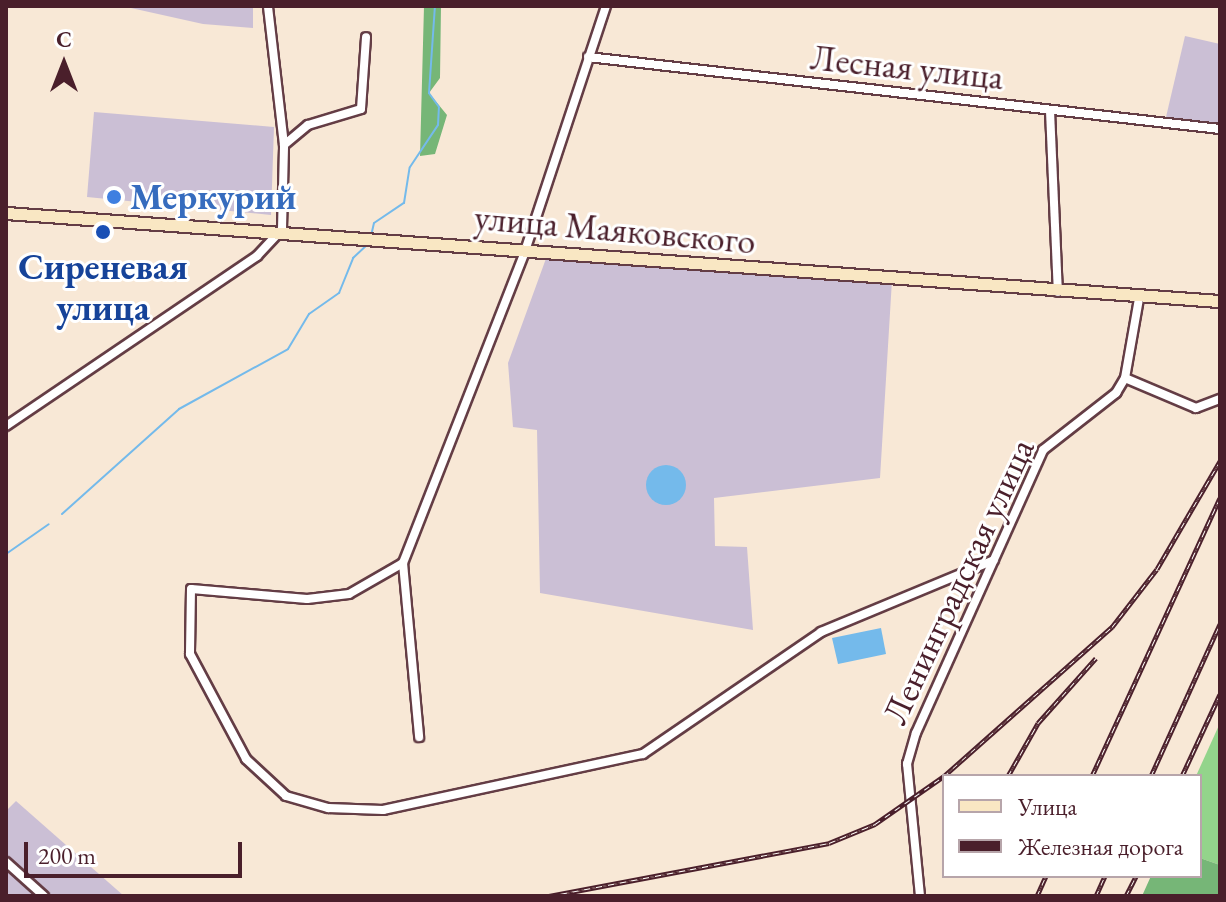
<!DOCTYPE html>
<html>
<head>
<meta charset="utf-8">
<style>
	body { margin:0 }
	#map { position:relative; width:1226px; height:902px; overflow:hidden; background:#f8e8d6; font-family:"EB Garamond",serif }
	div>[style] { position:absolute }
	.industrial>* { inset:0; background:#cbbfd5 }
	.green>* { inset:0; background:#93d48b }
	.forest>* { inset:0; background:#76b677 }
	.water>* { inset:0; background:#74baeb }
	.round { border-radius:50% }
	.stream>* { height:2px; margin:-1px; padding:0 1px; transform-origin:1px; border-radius:1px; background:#74baeb }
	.roads { filter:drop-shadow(2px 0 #643d45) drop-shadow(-2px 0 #643d45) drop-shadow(0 2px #643d45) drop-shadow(0 -2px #643d45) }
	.street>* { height:8px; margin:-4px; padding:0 4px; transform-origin:4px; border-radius:4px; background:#fff }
	.secondary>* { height:11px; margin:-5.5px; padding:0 5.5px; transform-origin:5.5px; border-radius:5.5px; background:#f9e7c3 }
	.rail>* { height:5px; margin-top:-2.5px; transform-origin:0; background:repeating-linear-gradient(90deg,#fff 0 6px,#4a1f2b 0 12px); box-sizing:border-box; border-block:2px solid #4a1f2b }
	.dots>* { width:22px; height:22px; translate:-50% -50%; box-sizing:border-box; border:4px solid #fff; border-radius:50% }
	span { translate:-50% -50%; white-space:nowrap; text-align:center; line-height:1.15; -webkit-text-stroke:6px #fff; paint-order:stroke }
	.street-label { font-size:36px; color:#4a1f2b }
	.shop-label { font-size:36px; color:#366cbe; font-weight:700 }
	.left { translate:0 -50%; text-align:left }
	.transit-label { font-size:36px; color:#164399; font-weight:700 }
	.frame { position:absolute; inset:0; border:8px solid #4a1f2b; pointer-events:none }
	.legend { position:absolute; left:942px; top:774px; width:260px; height:104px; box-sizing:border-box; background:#fff; border:2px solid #b7a5aa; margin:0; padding:10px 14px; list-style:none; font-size:24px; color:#4a1f2b }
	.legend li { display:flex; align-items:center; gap:16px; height:40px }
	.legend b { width:40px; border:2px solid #b7a5aa }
	.north { position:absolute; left:24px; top:24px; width:80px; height:80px; -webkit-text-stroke:6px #fff; paint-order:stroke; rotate:0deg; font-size:22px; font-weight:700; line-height:32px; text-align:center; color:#4a1f2b }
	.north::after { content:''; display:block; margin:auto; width:28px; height:36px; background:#4a1f2b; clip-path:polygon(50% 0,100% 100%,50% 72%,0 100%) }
	.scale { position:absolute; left:24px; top:842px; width:218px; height:36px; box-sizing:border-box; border:4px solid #4a1f2b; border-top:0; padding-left:10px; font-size:24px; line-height:28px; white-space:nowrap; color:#4a1f2b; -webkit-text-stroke:6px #fff; paint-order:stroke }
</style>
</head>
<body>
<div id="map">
	<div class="industrial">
		<div style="clip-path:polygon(122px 6px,253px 6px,253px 28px,203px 24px)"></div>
		<div style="clip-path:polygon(1185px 36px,1220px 44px,1220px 123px,1166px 117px)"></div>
		<div style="clip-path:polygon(94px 112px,274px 127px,271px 215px,87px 197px)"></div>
		<div style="clip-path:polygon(548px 253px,892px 280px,880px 478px,714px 498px,715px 546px,747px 547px,753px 630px,540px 593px,537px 430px,513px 427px,508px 363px)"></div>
		<div style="clip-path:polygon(16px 801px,124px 896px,6px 896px,6px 811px)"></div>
	</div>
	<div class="green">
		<div style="clip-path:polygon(1220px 723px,1220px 865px,1200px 858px,1196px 776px)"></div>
	</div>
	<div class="forest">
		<div style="clip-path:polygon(424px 6px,441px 6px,440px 78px,429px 93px,447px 115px,435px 154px,420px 156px)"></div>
		<div style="clip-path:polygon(1200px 858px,1220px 865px,1220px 896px,1142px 896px,1151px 876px,1200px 876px)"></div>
	</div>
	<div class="water">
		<div class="round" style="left:646px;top:465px;width:40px;height:40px"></div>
		<div style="clip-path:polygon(881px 628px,886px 654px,838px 664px,832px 638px)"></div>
	</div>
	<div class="stream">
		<div style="left:371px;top:236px;width:13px;rotate:-77deg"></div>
		<div style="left:374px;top:223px;width:36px;rotate:-34deg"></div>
		<div style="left:404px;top:203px;width:36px;rotate:-81deg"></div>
		<div style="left:410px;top:167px;width:50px;rotate:-56.3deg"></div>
		<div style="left:438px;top:125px;width:18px;rotate:-87deg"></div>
		<div style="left:439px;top:107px;width:17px;rotate:-126deg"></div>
		<div style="left:429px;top:93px;width:87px;rotate:-86.1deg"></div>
		<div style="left:62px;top:514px;width:157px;rotate:-41.9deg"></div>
		<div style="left:179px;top:409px;width:124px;rotate:-28.8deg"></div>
		<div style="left:288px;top:349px;width:41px;rotate:-59deg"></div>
		<div style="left:309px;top:314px;width:37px;rotate:-35deg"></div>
		<div style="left:339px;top:293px;width:38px;rotate:-68deg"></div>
		<div style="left:353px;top:258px;width:23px;rotate:-43deg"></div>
		<div style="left:6px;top:554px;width:52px;rotate:-34.9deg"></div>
	</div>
	<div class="roads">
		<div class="street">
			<div style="left:588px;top:57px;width:636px;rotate:6.5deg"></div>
			<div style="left:1050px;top:111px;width:181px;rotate:87.5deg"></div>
			<div style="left:284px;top:145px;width:31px;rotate:-40deg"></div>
			<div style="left:308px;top:125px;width:55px;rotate:-16.8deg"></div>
			<div style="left:361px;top:109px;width:72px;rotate:-86deg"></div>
			<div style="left:1125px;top:378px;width:77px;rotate:22.9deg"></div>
			<div style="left:1196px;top:408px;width:26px;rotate:-21deg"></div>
			<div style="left:1125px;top:378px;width:80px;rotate:-80deg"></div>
			<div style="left:6px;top:426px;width:303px;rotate:-34.1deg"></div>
			<div style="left:257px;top:256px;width:37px;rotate:-47deg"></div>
			<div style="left:282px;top:229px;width:84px;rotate:-88.6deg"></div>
			<div style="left:284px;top:145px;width:140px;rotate:-96.6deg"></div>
			<div style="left:403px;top:563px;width:62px;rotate:150.1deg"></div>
			<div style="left:349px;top:594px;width:42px;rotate:173.2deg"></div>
			<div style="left:307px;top:599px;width:116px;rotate:-175.1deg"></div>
			<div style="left:191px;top:589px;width:65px;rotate:90.9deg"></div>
			<div style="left:190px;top:654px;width:119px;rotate:61.9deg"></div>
			<div style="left:246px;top:759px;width:54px;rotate:42.8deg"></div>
			<div style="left:286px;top:796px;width:44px;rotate:15.9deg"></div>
			<div style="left:328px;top:808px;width:55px;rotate:2.1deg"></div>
			<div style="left:383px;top:810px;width:266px;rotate:-12.2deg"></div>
			<div style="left:643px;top:754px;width:216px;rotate:-34.4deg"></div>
			<div style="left:821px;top:632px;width:187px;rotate:-22.6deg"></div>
			<div style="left:403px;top:563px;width:335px;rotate:-68.6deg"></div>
			<div style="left:525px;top:251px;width:258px;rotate:-71.7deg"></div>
			<div style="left:403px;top:563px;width:175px;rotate:84.7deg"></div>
			<div style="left:6px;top:862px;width:51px;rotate:41.8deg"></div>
			<div style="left:920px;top:896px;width:133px;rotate:-95.6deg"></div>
			<div style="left:907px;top:764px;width:32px;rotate:-74deg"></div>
			<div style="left:916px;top:733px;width:310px;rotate:-65.8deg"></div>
			<div style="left:1043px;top:450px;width:93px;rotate:-38deg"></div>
			<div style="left:1116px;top:393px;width:17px;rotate:-59deg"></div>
		</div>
		<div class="secondary">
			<div style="left:6px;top:213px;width:1217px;rotate:4.15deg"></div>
		</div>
	</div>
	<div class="rail">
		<div style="left:944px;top:776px;width:225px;rotate:-41.6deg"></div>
		<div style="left:1112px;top:627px;width:73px;rotate:-52.2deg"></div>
		<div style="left:1157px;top:569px;width:125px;rotate:-59.7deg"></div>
		<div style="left:1008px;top:776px;width:61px;rotate:-60.5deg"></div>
		<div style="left:1038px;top:723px;width:87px;rotate:-48.3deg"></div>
		<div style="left:1092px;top:776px;width:306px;rotate:-65.3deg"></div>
		<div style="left:1151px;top:776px;width:167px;rotate:-65.6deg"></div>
		<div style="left:1182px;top:776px;width:90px;rotate:-65.1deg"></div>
		<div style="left:962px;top:877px;width:1px;rotate:-90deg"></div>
		<div style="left:549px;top:896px;width:285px;rotate:-10.7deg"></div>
		<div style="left:829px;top:843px;width:50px;rotate:-22.4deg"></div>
		<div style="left:875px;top:824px;width:84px;rotate:-34.8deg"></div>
		<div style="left:1037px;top:896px;width:22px;rotate:-66deg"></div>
		<div style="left:1096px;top:896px;width:22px;rotate:-66deg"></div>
		<div style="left:1126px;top:896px;width:22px;rotate:-63deg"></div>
	</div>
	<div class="dots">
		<div style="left:114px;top:197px;background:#3f7fe0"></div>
		<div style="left:103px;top:232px;background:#1a4fb4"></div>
	</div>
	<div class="street-label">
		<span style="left:907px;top:67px;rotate:6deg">Лесная улица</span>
		<span style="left:615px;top:229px;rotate:5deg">улица Маяковского</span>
		<span style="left:958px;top:581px;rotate:-65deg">Ленинградская улица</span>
	</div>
	<div class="shop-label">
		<span class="left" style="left:130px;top:197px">Меркурий</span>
	</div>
	<div class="transit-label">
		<span style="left:103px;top:287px">Сиреневая<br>улица</span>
	</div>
	<div class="frame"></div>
	<ul class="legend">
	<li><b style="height:10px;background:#f9e7c3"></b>Улица</li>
	<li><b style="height:10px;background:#4a1f2b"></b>Железная дорога</li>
	</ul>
	<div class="north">С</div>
	<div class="scale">200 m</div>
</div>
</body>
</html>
